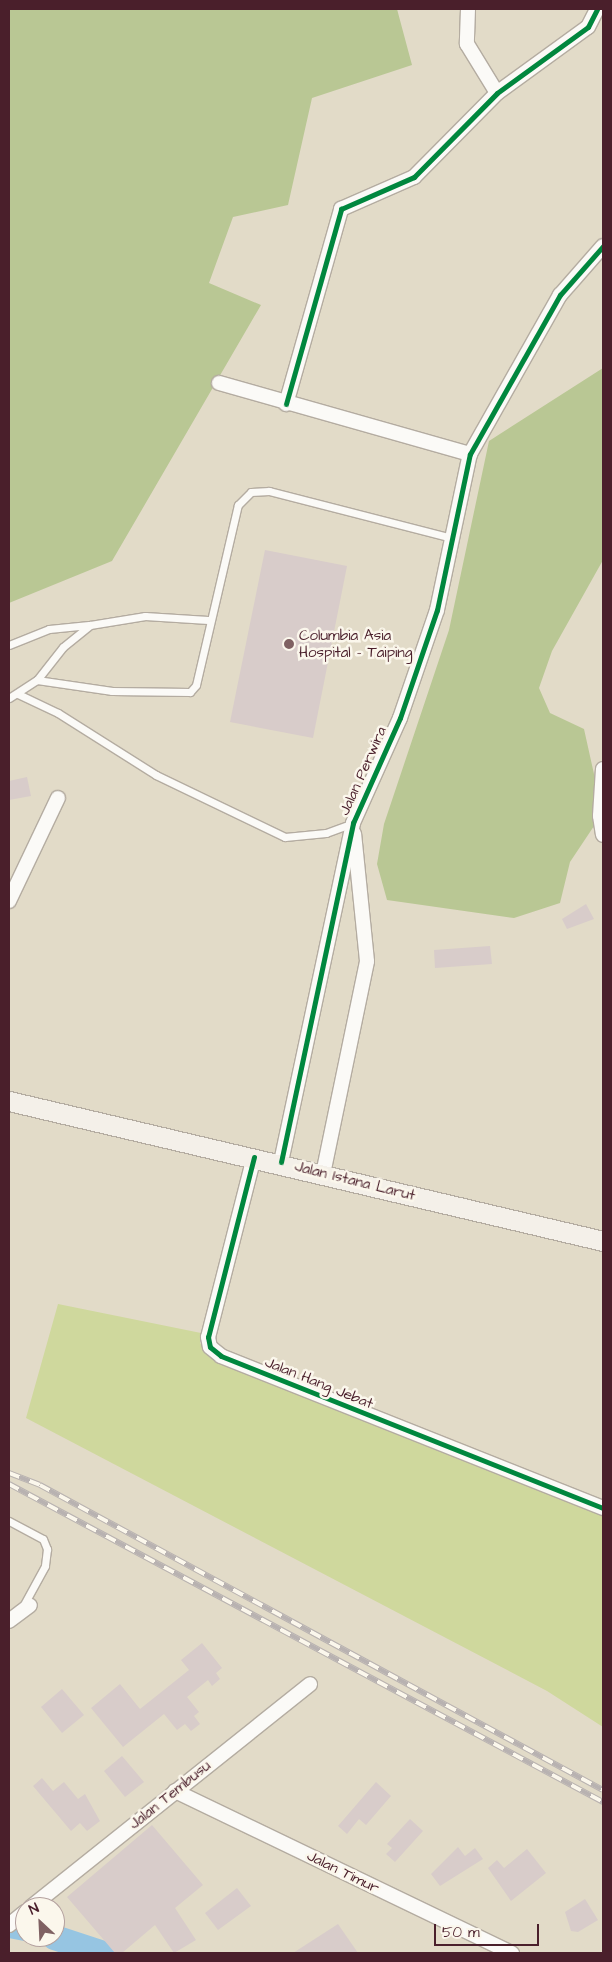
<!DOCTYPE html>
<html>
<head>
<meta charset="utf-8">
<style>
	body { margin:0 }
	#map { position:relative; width:612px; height:1962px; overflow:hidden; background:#e2dbc8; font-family:"Architects Daughter",sans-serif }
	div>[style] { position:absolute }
	.green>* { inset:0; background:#cfd89d }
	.forest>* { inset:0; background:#b9c794 }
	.river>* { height:25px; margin:-12.5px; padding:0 12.5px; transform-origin:12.5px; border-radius:12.5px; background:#96c5e2 }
	.building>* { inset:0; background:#d8ccca }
	.roads { filter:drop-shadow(1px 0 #b4aca1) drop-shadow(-1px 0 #b4aca1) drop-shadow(0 1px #b4aca1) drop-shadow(0 -1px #b4aca1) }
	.service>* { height:7px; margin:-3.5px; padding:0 3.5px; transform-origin:3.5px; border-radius:3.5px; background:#fbfaf7 }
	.minor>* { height:14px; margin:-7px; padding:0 7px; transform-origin:7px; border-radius:7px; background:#fbfaf7 }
	.secondary>* { height:19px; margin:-9.5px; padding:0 9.5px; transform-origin:9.5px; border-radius:9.5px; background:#f4f0e9 }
	.rail>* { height:5.5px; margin-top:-2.75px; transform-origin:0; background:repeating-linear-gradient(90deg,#fbf7ec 0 11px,#b8b2b1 0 22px); box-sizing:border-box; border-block:1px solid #b8b2b1 }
	.cycleway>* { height:5px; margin:-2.5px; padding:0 2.5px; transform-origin:2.5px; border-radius:2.5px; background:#00873e }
	.dots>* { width:14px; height:14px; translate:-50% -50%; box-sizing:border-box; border:2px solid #fbf7ec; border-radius:50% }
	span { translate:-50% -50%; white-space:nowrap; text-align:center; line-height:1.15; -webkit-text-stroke:5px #fbf7ec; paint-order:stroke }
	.poi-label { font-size:15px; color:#4a1f2b }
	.left { translate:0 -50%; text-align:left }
	.street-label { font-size:15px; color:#4a1f2b }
	.frame { position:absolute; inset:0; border:10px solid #4a1f2b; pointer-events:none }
	.north { position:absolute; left:15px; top:1897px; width:50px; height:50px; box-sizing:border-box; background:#fbf7ec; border:1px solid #b4a19f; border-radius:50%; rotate:335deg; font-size:14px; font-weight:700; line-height:20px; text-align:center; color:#4a1f2b }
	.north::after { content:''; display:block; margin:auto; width:18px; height:22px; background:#7f6162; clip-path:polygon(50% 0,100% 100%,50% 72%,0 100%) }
	.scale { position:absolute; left:434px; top:1924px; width:105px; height:22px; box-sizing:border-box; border:2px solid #4a1f2b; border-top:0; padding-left:6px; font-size:15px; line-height:18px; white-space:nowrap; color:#4a1f2b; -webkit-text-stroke:4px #fbf7ec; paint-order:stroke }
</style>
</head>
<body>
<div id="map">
	<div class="green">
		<div style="clip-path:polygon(58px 1304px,201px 1333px,200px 1343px,213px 1358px,603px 1512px,603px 1727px,547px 1691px,26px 1418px)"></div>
	</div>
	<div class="forest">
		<div style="clip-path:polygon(9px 9px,397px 9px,412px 65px,312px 98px,288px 205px,233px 217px,209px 283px,261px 305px,112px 561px,9px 603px)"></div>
		<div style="clip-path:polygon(603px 368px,603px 560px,552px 651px,539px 688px,550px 713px,584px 729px,594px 774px,596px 823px,570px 862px,560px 903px,514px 918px,387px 900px,377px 864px,384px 824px,449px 630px,489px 441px)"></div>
	</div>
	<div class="river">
		<div style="left:9px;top:1925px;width:16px;rotate:11deg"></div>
		<div style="left:54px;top:1937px;width:52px;rotate:18.1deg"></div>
	</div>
	<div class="building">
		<div style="clip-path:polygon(265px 550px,347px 566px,313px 738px,230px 722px)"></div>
		<div style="clip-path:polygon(27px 777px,31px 796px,9px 800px,9px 781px)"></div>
		<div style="clip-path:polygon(586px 904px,594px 919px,567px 929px,562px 919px)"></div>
		<div style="clip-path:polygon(490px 946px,492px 964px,435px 968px,434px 950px)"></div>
		<div style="clip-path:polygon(202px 1643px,222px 1668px,216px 1673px,220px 1679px,212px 1686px,208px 1680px,187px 1697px,199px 1712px,194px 1716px,200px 1724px,191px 1731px,185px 1724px,177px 1730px,164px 1714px,123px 1747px,91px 1708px,120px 1684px,140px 1709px,189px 1670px,181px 1660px)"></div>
		<div style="clip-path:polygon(62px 1689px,84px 1715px,62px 1733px,41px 1707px)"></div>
		<div style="clip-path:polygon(122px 1756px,144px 1782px,125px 1797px,104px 1771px)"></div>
		<div style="clip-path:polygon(42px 1778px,53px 1791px,64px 1782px,78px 1799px,85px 1794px,100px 1821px,87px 1831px,80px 1823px,71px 1831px,33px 1786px)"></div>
		<div style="clip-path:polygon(376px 1782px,391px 1796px,366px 1825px,359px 1819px,347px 1834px,338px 1826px)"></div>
		<div style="clip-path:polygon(410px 1819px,423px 1831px,395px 1862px,386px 1854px,392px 1848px,387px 1844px)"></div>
		<div style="clip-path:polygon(152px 1825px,203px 1885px,175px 1908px,196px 1940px,174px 1953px,155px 1925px,122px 1953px,115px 1953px,67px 1897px)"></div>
		<div style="clip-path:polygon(458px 1847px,465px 1856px,475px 1848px,483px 1859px,440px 1886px,431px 1874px)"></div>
		<div style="clip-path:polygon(527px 1849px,546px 1873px,511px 1901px,488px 1868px,497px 1860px,504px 1868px)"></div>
		<div style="clip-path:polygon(237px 1888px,251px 1906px,218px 1930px,205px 1913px)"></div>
		<div style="clip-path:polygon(585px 1899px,598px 1920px,578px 1932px,571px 1931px,565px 1912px)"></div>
		<div style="clip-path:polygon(338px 1924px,358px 1953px,293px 1953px)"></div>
	</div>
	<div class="roads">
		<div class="service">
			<div style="left:9px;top:645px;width:43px;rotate:-21.8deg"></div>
			<div style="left:49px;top:629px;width:40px;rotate:-5.7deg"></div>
			<div style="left:37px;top:680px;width:42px;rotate:-51.8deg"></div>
			<div style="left:63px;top:647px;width:35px;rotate:-39deg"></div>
			<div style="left:90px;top:625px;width:56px;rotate:-9.3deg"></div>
			<div style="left:145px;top:616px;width:63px;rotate:3.6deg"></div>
			<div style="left:18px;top:694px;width:44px;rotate:25.4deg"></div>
			<div style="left:58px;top:713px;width:116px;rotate:32.3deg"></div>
			<div style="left:156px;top:775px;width:143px;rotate:25.7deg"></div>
			<div style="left:285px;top:837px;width:41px;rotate:-5.6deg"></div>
			<div style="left:326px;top:833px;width:29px;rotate:-20deg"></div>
			<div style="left:9px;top:698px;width:33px;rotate:-33deg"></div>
			<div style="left:37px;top:680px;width:76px;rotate:8.3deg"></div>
			<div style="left:112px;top:691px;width:78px;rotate:0.7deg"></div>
			<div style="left:190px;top:692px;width:9px;rotate:-49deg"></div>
			<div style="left:196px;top:685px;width:185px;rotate:-76.9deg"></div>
			<div style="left:238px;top:505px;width:18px;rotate:-45deg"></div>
			<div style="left:251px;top:492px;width:18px;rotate:-3deg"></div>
			<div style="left:269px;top:491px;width:189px;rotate:14.4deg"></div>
			<div style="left:9px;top:1521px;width:38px;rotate:28deg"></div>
			<div style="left:43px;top:1539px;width:11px;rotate:68deg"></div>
			<div style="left:47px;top:1549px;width:17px;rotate:97deg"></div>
			<div style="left:45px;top:1566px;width:48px;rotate:118.7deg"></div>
		</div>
		<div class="minor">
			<div style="left:468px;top:9px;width:35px;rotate:92deg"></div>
			<div style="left:467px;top:44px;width:57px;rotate:58.5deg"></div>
			<div style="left:219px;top:383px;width:261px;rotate:15.8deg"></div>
			<div style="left:286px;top:404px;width:203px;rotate:-74.2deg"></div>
			<div style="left:341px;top:209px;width:80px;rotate:-23.7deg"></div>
			<div style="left:414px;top:177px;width:118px;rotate:-45.3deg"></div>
			<div style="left:497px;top:93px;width:112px;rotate:-36deg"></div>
			<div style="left:588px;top:27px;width:20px;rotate:-63deg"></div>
			<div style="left:603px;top:769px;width:47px;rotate:93.7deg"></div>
			<div style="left:600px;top:816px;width:19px;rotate:81deg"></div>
			<div style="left:9px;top:901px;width:114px;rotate:-64.6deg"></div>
			<div style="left:254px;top:1157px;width:186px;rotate:104.3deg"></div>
			<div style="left:208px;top:1337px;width:10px;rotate:79deg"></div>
			<div style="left:210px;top:1347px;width:14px;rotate:39deg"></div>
			<div style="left:221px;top:1356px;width:411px;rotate:21.7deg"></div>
			<div style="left:281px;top:1162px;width:347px;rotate:-78deg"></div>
			<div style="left:353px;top:823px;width:115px;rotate:-65.9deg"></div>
			<div style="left:400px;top:718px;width:114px;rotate:-71.1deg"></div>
			<div style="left:437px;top:610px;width:159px;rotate:-78.1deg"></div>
			<div style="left:470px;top:454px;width:183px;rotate:-60.5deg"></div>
			<div style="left:560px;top:295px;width:65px;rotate:-48.7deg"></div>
			<div style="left:323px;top:1174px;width:217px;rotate:-78.3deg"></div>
			<div style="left:367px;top:961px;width:128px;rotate:-95.8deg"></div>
			<div style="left:9px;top:1621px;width:26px;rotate:-37deg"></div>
			<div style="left:175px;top:1791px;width:374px;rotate:25.7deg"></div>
			<div style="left:31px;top:1907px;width:357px;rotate:-38.6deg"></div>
			<div style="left:9px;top:1925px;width:21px;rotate:-39deg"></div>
		</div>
		<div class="secondary">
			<div style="left:9px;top:1101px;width:610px;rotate:13.26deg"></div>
		</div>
	</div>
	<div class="rail">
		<div style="left:9px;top:1473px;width:33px;rotate:21deg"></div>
		<div style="left:40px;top:1485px;width:640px;rotate:28.45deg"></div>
		<div style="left:9px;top:1484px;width:674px;rotate:28.16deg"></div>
	</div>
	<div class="cycleway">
		<div style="left:286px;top:404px;width:203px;rotate:-74.2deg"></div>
		<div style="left:341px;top:209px;width:80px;rotate:-23.7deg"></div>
		<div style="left:414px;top:177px;width:118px;rotate:-45.3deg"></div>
		<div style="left:497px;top:93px;width:112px;rotate:-36deg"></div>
		<div style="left:588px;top:27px;width:20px;rotate:-63deg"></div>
		<div style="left:254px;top:1157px;width:186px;rotate:104.3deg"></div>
		<div style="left:208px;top:1337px;width:10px;rotate:79deg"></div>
		<div style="left:210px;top:1347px;width:14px;rotate:39deg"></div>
		<div style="left:221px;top:1356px;width:411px;rotate:21.7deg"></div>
		<div style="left:281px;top:1162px;width:347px;rotate:-78deg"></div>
		<div style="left:353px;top:823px;width:115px;rotate:-65.9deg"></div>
		<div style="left:400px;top:718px;width:114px;rotate:-71.1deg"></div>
		<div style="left:437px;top:610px;width:159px;rotate:-78.1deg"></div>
		<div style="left:470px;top:454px;width:183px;rotate:-60.5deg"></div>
		<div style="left:560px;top:295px;width:65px;rotate:-48.7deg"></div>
	</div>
	<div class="dots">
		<div style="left:289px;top:644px;background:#7f6162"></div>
	</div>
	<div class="poi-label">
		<span class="left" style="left:299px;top:644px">Columbia Asia<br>Hospital - Taiping</span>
	</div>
	<div class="street-label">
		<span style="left:363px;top:771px;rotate:-66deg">Jalan Perwira</span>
		<span style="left:355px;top:1181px;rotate:14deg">Jalan Istana Larut</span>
		<span style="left:319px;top:1383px;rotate:22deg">Jalan Hang Jebat</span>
		<span style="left:170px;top:1795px;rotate:-39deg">Jalan Tembusu</span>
		<span style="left:343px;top:1872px;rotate:26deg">Jalan Timur</span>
	</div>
	<div class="frame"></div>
	<div class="north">N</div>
	<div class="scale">50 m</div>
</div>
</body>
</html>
